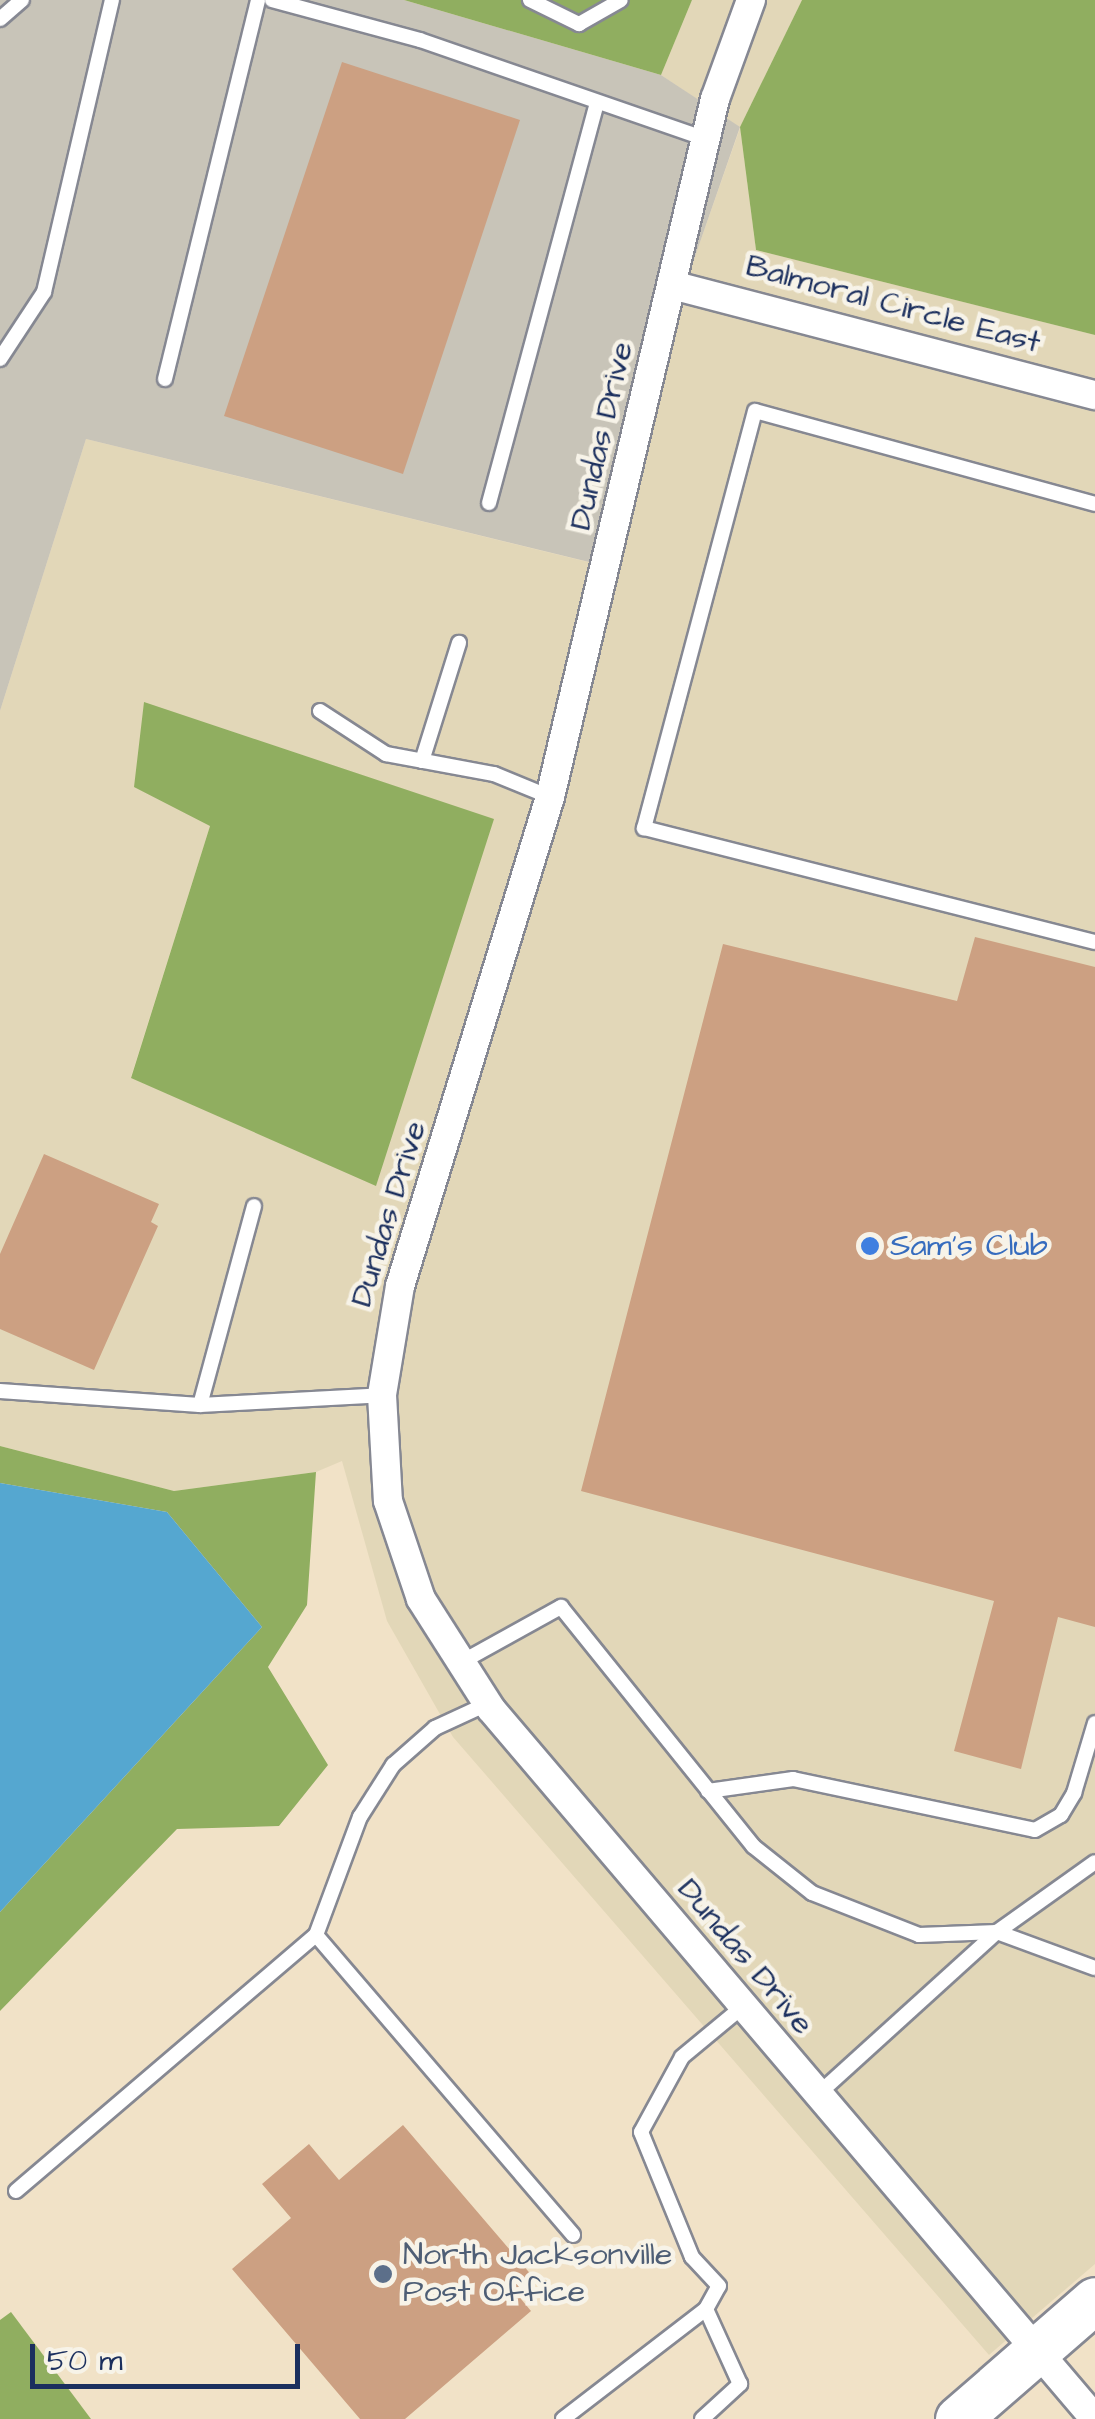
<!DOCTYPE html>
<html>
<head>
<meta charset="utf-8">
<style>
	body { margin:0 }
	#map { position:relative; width:1095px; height:2419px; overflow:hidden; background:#f1e2c7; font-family:"Architects Daughter",sans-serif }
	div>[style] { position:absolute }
	.built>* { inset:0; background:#e2d7b8 }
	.industrial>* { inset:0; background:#c8c4b8 }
	.forest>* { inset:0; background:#90ae60 }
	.water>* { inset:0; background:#55a7d0 }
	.building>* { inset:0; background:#cca082 }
	.roads { filter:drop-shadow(2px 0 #868892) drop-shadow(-2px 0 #868892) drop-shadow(0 2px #868892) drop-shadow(0 -2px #868892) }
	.lane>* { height:14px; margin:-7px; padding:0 7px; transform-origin:7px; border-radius:7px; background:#fff }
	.street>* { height:28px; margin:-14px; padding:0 14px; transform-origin:14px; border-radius:14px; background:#fff }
	.primary>* { height:45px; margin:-22.5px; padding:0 22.5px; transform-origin:22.5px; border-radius:22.5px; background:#fff }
	.dots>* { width:28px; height:28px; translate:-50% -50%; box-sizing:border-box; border:5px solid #f7f3e8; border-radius:50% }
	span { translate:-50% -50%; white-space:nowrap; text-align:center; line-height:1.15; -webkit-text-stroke:9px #f7f3e8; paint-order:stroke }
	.street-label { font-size:32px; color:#1b2f5e }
	.shop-label { font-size:32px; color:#366cbe }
	.left { translate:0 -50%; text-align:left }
	.service-label { font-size:32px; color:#4e5e75 }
	.scale { position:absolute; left:30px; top:2344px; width:270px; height:45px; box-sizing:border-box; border:5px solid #1b2f5e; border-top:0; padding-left:12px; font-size:30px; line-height:35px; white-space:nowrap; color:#1b2f5e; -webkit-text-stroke:8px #f7f3e8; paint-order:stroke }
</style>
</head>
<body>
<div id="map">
	<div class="built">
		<div style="clip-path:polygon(evenodd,692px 0,802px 0,740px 127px,756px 250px,1095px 335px,1095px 2264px,989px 2355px,453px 1737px,387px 1621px,342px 1461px,316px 1472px,174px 1491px,0 1446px,0 711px,86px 439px,588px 562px,740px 128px,661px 75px,692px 0,210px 826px,376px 1185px,131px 1077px,210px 826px)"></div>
	</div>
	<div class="industrial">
		<div style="clip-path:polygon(0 0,404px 0,661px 75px,740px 127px,589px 562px,86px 439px,0 711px)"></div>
	</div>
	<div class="forest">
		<div style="clip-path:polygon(404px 0,692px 0,661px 75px)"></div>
		<div style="clip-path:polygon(802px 0,1095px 0,1095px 335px,756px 250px,740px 127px)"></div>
		<div style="clip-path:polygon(144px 702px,494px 819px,376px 1186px,131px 1078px,210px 826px,134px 787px)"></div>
		<div style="clip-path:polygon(0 1446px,174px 1491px,316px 1472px,307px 1605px,268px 1667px,328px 1765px,279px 1826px,177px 1829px,0 2011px,0 1912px,262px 1627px,167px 1512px,0 1483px)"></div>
		<div style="clip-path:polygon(11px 2312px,91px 2419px,0 2419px,0 2320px)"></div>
	</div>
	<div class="water">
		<div style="clip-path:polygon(0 1483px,167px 1512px,262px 1627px,0 1912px)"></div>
	</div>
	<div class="building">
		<div style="clip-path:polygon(342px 62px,520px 120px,403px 474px,224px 416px)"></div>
		<div style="clip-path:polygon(975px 937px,1095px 967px,1095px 1627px,1058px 1617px,1021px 1769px,954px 1751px,994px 1601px,581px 1491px,723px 944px,957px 1001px)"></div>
		<div style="clip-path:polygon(44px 1154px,159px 1204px,151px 1222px,158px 1226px,94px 1370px,0 1329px,0 1254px)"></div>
		<div style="clip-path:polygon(403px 2125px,534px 2278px,516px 2293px,531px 2311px,405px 2419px,360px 2419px,232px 2269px,291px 2218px,262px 2184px,309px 2144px,339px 2180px)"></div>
	</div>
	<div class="roads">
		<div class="lane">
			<div style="left:272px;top:0;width:153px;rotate:15.1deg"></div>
			<div style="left:420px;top:40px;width:303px;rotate:19.1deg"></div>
			<div style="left:530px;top:0;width:55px;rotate:26.1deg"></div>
			<div style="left:579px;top:24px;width:48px;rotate:-29.7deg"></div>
			<div style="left:0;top:19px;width:29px;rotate:-41deg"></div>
			<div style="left:0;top:359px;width:80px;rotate:-56.7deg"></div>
			<div style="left:44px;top:292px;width:300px;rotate:-76.9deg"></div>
			<div style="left:165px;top:379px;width:390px;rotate:-76.2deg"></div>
			<div style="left:489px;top:503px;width:414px;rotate:-74.9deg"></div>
			<div style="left:1095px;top:504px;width:352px;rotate:-164.7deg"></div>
			<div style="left:755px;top:411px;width:432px;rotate:104.9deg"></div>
			<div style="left:644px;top:828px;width:465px;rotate:14.2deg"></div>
			<div style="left:320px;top:711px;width:79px;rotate:33.1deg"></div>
			<div style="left:386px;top:754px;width:110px;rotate:10.5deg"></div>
			<div style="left:494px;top:774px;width:61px;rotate:22.3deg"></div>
			<div style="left:422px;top:761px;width:124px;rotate:-72.6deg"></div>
			<div style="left:0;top:1391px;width:200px;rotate:4deg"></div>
			<div style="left:200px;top:1405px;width:182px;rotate:-3.1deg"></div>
			<div style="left:200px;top:1405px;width:206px;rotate:-74.8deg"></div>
			<div style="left:458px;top:1664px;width:118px;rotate:-29deg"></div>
			<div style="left:561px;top:1607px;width:307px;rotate:51.2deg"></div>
			<div style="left:753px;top:1846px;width:75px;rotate:38.5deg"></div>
			<div style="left:812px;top:1893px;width:115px;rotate:21.4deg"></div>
			<div style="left:919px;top:1935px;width:78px;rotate:-2.2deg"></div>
			<div style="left:997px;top:1932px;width:104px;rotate:20.2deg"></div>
			<div style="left:708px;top:1791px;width:86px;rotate:-8deg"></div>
			<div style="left:793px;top:1779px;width:247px;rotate:11.9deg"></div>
			<div style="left:1035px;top:1830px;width:30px;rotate:-30deg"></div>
			<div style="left:1061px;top:1815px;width:26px;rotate:-59deg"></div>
			<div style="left:1074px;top:1793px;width:73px;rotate:-73.3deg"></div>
			<div style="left:316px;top:1935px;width:395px;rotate:49.4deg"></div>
			<div style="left:816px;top:2096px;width:244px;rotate:-42.2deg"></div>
			<div style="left:997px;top:1932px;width:120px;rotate:-35.5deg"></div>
			<div style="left:16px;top:2191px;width:394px;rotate:-40.5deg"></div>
			<div style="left:316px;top:1935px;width:126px;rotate:-69.6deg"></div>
			<div style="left:360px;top:1817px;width:62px;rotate:-57.6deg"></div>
			<div style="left:393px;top:1765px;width:56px;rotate:-41.4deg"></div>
			<div style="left:435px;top:1728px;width:57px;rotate:-24.8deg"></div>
			<div style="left:563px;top:2419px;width:180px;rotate:-37.6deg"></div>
			<div style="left:702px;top:2419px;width:52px;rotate:-42.6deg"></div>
			<div style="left:740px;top:2384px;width:82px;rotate:-114.4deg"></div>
			<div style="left:706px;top:2309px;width:26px;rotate:-61deg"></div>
			<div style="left:719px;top:2286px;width:40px;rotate:-133deg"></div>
			<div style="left:692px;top:2257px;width:135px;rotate:-112.2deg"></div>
			<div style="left:641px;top:2132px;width:85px;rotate:-61.3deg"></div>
			<div style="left:682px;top:2057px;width:77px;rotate:-39.7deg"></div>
		</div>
		<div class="street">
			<div style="left:751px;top:0;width:105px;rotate:110deg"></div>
			<div style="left:715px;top:99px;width:717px;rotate:103.3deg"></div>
			<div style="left:550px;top:797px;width:511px;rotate:107.05deg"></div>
			<div style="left:400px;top:1286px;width:110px;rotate:99.4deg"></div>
			<div style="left:382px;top:1395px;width:106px;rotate:86.8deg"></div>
			<div style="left:388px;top:1501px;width:103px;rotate:71.4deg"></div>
			<div style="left:421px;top:1599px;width:130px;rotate:57.5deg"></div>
			<div style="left:491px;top:1709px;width:932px;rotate:49.61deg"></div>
			<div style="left:672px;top:285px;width:437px;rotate:14.6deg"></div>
		</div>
		<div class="primary">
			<div style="left:958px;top:2419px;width:181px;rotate:-41deg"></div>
		</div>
	</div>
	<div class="dots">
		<div style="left:870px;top:1246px;background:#3f7fe0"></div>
		<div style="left:383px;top:2274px;background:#5c6f8a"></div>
	</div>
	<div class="street-label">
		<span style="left:893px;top:305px;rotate:15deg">Balmoral Circle East</span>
		<span style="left:602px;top:436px;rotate:-77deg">Dundas Drive</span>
		<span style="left:389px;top:1214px;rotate:-73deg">Dundas Drive</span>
		<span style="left:745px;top:1957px;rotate:50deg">Dundas Drive</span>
	</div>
	<div class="shop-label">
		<span class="left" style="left:890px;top:1246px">Sam's Club</span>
	</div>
	<div class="service-label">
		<span class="left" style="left:403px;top:2274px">North Jacksonville<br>Post Office</span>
	</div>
	<div class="scale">50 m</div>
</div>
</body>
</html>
